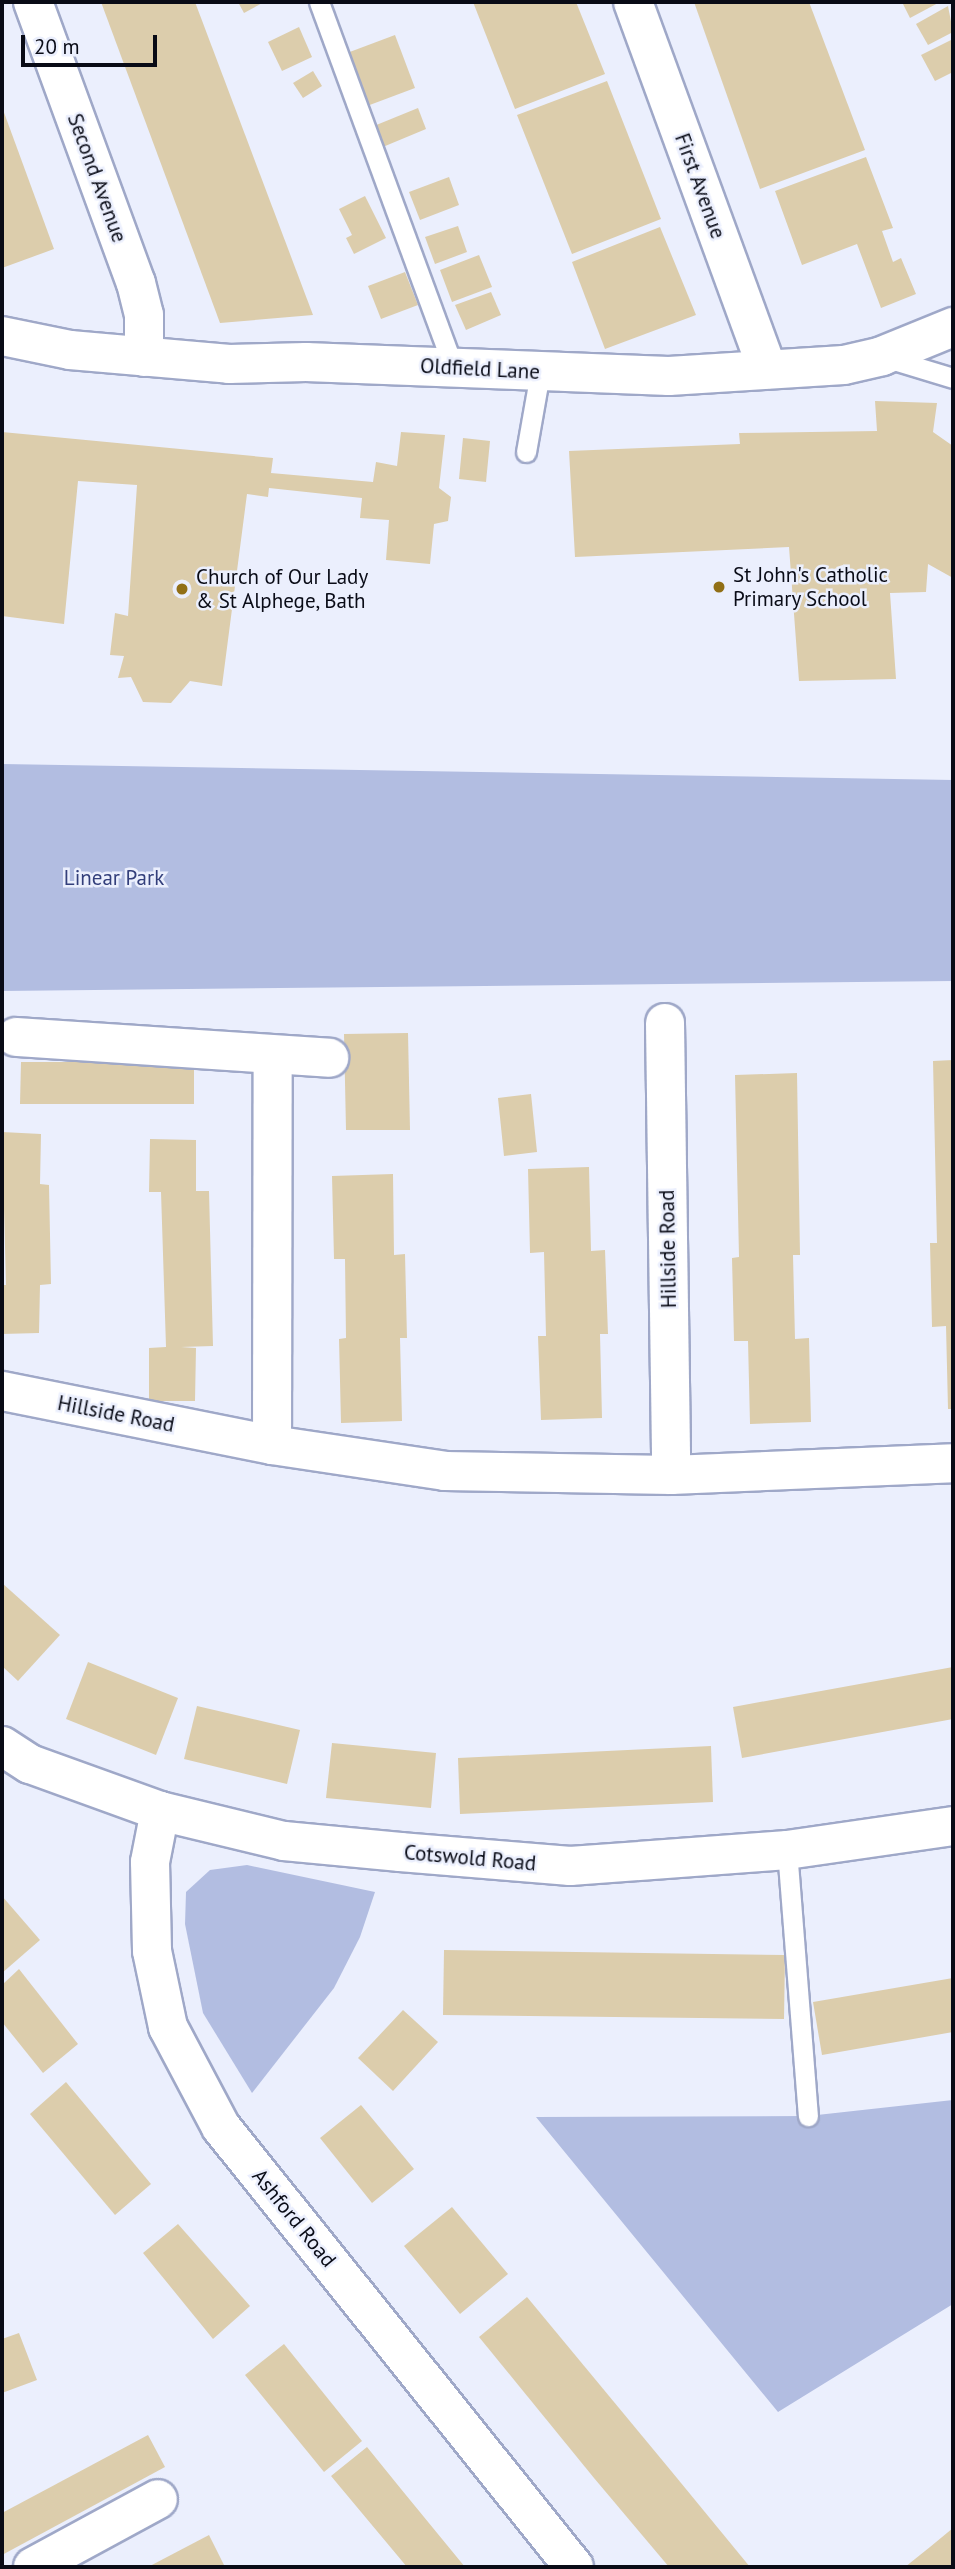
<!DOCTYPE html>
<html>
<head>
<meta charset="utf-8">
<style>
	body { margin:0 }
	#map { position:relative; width:955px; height:2569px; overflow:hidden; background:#ebeffd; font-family:"PT Sans",sans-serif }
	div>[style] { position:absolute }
	.green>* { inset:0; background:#b2bde1 }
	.building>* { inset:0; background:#dccdac }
	.roads { filter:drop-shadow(2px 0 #9fa8c8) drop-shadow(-2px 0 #9fa8c8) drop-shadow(0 2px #9fa8c8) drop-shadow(0 -2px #9fa8c8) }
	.lane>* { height:19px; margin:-9.5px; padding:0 9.5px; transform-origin:9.5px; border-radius:9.5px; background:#fff }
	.street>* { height:38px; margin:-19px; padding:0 19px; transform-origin:19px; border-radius:19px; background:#fff }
	.dots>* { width:19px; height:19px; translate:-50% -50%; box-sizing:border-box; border:4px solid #ebeffd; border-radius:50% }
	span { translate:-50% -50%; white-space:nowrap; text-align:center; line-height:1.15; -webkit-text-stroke:5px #ebeffd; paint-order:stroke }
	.street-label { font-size:21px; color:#090b16 }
	.poi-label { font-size:21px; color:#090b16 }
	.left { translate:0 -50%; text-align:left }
	.park-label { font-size:21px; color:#333f7b }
	.frame { position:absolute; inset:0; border:4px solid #090b16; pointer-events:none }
	.scale { position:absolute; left:21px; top:35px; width:136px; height:32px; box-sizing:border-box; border:4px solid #090b16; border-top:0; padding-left:9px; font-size:21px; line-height:24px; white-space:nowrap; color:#090b16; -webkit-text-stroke:5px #ebeffd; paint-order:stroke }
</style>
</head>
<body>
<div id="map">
	<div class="green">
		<div style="clip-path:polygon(2px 764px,953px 780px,953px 981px,2px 991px)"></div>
		<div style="clip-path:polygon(247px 1865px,375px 1892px,360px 1937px,334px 1988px,252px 2093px,203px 2013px,185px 1924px,186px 1892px,210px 1870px)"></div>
		<div style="clip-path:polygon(953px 2100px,953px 2304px,778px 2412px,536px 2117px,808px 2116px)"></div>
	</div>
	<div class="building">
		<div style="clip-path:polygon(101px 2px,195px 2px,313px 315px,220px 323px)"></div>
		<div style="clip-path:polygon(238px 2px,264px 2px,244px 13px)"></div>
		<div style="clip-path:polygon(473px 2px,576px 2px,605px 74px,515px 109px)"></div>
		<div style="clip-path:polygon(694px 2px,809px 2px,865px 150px,760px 189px)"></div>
		<div style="clip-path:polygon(902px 2px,940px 2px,910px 18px)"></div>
		<div style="clip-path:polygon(948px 6px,953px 32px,928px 45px,916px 24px)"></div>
		<div style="clip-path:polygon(299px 27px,312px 57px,282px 71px,268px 42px)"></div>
		<div style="clip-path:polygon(395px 35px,415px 88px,367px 106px,347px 53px)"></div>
		<div style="clip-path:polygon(953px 39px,953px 72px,935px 81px,921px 55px)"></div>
		<div style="clip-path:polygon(313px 71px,322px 86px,303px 98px,293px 83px)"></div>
		<div style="clip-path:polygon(607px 81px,661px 219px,572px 254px,517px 115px)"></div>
		<div style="clip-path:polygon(2px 107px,54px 249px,2px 268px)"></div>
		<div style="clip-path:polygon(418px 108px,426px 129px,378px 149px,369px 128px)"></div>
		<div style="clip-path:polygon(866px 157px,893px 228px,882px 231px,893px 262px,901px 258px,916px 294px,881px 308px,857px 244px,802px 265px,775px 191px)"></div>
		<div style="clip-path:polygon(449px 177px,459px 205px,420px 220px,409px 192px)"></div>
		<div style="clip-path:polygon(365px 196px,386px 238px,354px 254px,346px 238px,352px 235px,339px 209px)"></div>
		<div style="clip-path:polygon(458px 226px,467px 252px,435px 264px,425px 237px)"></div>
		<div style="clip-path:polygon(660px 227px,696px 315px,605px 349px,572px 262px)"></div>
		<div style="clip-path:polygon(479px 255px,492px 287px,452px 302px,440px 270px)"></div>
		<div style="clip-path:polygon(405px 272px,418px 305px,381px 319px,368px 286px)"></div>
		<div style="clip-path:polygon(491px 292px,501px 315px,466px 330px,455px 305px)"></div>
		<div style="clip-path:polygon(875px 401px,937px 403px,933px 432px,953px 446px,953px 578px,928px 564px,926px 592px,890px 593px,896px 679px,799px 681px,789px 547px,575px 557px,569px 451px,740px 444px,739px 433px,877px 431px)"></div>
		<div style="clip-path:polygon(2px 432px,273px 458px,271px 473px,373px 482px,376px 462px,397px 466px,401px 432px,445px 435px,439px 488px,451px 497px,448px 521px,434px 524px,430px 564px,386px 560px,389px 520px,360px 518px,362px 498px,269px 488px,268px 497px,247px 494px,222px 686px,190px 681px,171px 703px,143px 702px,131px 677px,118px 678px,124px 656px,110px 655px,115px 613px,128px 616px,137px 485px,78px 481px,64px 624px,2px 616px)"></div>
		<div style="clip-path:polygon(463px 438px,490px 441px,486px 482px,459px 479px)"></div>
		<div style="clip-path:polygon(408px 1033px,410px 1130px,346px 1130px,344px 1034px)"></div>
		<div style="clip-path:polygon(953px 1060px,953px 1409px,948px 1409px,946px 1326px,932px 1327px,930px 1243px,937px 1243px,933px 1061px)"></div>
		<div style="clip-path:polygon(21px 1062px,194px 1062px,194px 1104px,20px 1104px)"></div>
		<div style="clip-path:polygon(797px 1073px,800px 1255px,793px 1255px,795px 1339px,809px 1338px,811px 1422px,750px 1424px,748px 1341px,734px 1341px,732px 1258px,739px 1257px,735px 1075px)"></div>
		<div style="clip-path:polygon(531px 1094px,537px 1152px,504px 1156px,498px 1098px)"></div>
		<div style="clip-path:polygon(2px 1132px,41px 1134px,40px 1184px,49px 1185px,51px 1284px,40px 1285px,39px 1333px,2px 1334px,2px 1285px,6px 1285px)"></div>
		<div style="clip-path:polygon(150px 1139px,196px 1140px,196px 1191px,209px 1191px,213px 1346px,181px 1347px,196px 1348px,195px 1401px,149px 1401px,149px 1348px,166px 1347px,161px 1192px,149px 1192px)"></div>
		<div style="clip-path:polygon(589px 1167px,591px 1251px,605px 1250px,608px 1334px,600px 1334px,602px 1418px,541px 1420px,538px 1336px,546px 1336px,544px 1252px,530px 1253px,528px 1169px)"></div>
		<div style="clip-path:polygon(393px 1174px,394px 1255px,405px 1254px,407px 1338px,400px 1338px,402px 1421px,341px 1423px,339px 1339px,346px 1338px,345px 1259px,334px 1259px,332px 1176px)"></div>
		<div style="clip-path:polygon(2px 1583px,60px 1635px,18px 1681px,2px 1666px)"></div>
		<div style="clip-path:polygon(88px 1662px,178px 1698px,156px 1755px,66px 1719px)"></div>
		<div style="clip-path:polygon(953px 1667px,953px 1719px,742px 1758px,733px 1707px)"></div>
		<div style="clip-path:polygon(197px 1706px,300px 1730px,287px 1784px,184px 1759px)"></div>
		<div style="clip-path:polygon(332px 1743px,436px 1753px,431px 1808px,326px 1798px)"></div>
		<div style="clip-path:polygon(711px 1746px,713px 1802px,460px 1814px,458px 1758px)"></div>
		<div style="clip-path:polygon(2px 1896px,40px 1940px,2px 1973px)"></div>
		<div style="clip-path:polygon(444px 1950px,785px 1955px,784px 2019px,443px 2015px)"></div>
		<div style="clip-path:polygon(19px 1969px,78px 2044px,43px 2073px,2px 2022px,2px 1985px)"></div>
		<div style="clip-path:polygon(953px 1978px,953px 2032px,822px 2055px,813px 2002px)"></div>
		<div style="clip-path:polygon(403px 2010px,438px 2042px,393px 2091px,358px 2058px)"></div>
		<div style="clip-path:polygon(66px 2082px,151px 2184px,115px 2215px,30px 2114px)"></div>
		<div style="clip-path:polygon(361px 2105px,414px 2169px,372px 2203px,320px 2138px)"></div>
		<div style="clip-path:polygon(452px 2207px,508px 2274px,460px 2314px,404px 2246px)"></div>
		<div style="clip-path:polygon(178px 2224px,250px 2306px,213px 2339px,143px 2253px)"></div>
		<div style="clip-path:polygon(527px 2297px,672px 2472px,750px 2567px,669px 2567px,594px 2478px,479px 2337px)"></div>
		<div style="clip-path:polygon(19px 2333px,37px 2380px,2px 2393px,2px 2339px)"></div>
		<div style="clip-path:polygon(284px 2344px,362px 2441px,324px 2472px,245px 2375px)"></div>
		<div style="clip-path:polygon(148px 2435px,165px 2467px,2px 2555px,2px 2513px)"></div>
		<div style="clip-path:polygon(367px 2447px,401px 2489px,465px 2567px,407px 2567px,331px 2476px)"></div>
		<div style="clip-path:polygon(953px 2528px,953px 2567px,905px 2567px,930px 2547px)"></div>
		<div style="clip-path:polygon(209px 2535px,224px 2565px,148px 2567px)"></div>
	</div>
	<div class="roads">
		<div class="lane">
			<div style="left:319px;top:2px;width:388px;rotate:69.8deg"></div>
			<div style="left:887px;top:358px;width:69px;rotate:16.9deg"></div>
			<div style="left:526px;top:452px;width:80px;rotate:-80deg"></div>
			<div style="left:787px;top:1850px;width:267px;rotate:85.5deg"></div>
		</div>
		<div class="street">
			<div style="left:33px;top:2px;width:299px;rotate:69.9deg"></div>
			<div style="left:136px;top:283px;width:33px;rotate:76deg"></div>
			<div style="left:144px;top:315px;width:42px;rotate:90deg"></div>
			<div style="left:633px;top:2px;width:391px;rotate:69.9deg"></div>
			<div style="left:2px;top:336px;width:69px;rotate:11.6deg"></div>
			<div style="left:70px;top:350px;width:160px;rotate:5deg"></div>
			<div style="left:229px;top:364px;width:77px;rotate:-1.5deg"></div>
			<div style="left:306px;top:362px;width:363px;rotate:2.2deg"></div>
			<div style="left:669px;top:376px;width:175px;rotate:-3.6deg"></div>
			<div style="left:844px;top:365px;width:39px;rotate:-13deg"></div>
			<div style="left:882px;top:356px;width:77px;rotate:-22.2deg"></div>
			<div style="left:665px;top:1023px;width:452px;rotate:89.2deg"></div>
			<div style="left:16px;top:1037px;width:314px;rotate:3.8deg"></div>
			<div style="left:2px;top:1391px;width:275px;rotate:11.3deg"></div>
			<div style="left:272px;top:1445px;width:175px;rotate:8.5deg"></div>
			<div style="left:445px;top:1471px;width:226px;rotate:1deg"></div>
			<div style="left:671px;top:1475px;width:282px;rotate:-2.4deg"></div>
			<div style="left:272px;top:1445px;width:390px;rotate:-89.9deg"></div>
			<div style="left:2px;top:1746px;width:33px;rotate:33deg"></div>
			<div style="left:30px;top:1764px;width:138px;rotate:19.9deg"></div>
			<div style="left:160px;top:1811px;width:128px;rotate:13.6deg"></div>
			<div style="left:284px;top:1841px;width:117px;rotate:5.4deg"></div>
			<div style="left:400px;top:1852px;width:171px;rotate:4.7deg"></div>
			<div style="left:570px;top:1866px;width:218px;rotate:-4.2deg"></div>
			<div style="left:787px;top:1850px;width:168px;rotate:-8.2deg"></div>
			<div style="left:160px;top:1811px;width:52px;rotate:101.1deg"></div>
			<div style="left:150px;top:1862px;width:89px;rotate:88.7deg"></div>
			<div style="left:152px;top:1951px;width:78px;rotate:78.1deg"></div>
			<div style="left:168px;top:2027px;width:113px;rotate:62.1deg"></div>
			<div style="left:221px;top:2127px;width:564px;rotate:51.26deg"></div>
			<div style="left:33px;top:2567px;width:142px;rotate:-28.5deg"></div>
		</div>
	</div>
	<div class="dots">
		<div style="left:719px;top:587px;background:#916f16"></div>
		<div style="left:182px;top:589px;background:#916f16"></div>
	</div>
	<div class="street-label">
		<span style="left:97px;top:178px;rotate:70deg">Second Avenue</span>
		<span style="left:700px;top:186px;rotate:70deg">First Avenue</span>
		<span style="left:480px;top:369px;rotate:3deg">Oldfield Lane</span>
		<span style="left:668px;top:1249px;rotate:-91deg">Hillside Road</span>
		<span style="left:116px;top:1414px;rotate:11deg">Hillside Road</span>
		<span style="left:470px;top:1858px;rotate:5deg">Cotswold Road</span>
		<span style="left:294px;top:2218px;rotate:51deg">Ashford Road</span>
	</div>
	<div class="poi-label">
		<span class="left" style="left:733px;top:587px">St John's Catholic<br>Primary School</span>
		<span class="left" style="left:196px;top:589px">Church of Our Lady<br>&amp; St Alphege, Bath</span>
	</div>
	<div class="park-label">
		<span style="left:114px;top:878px">Linear Park</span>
	</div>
	<div class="frame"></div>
	<div class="scale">20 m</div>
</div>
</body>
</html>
